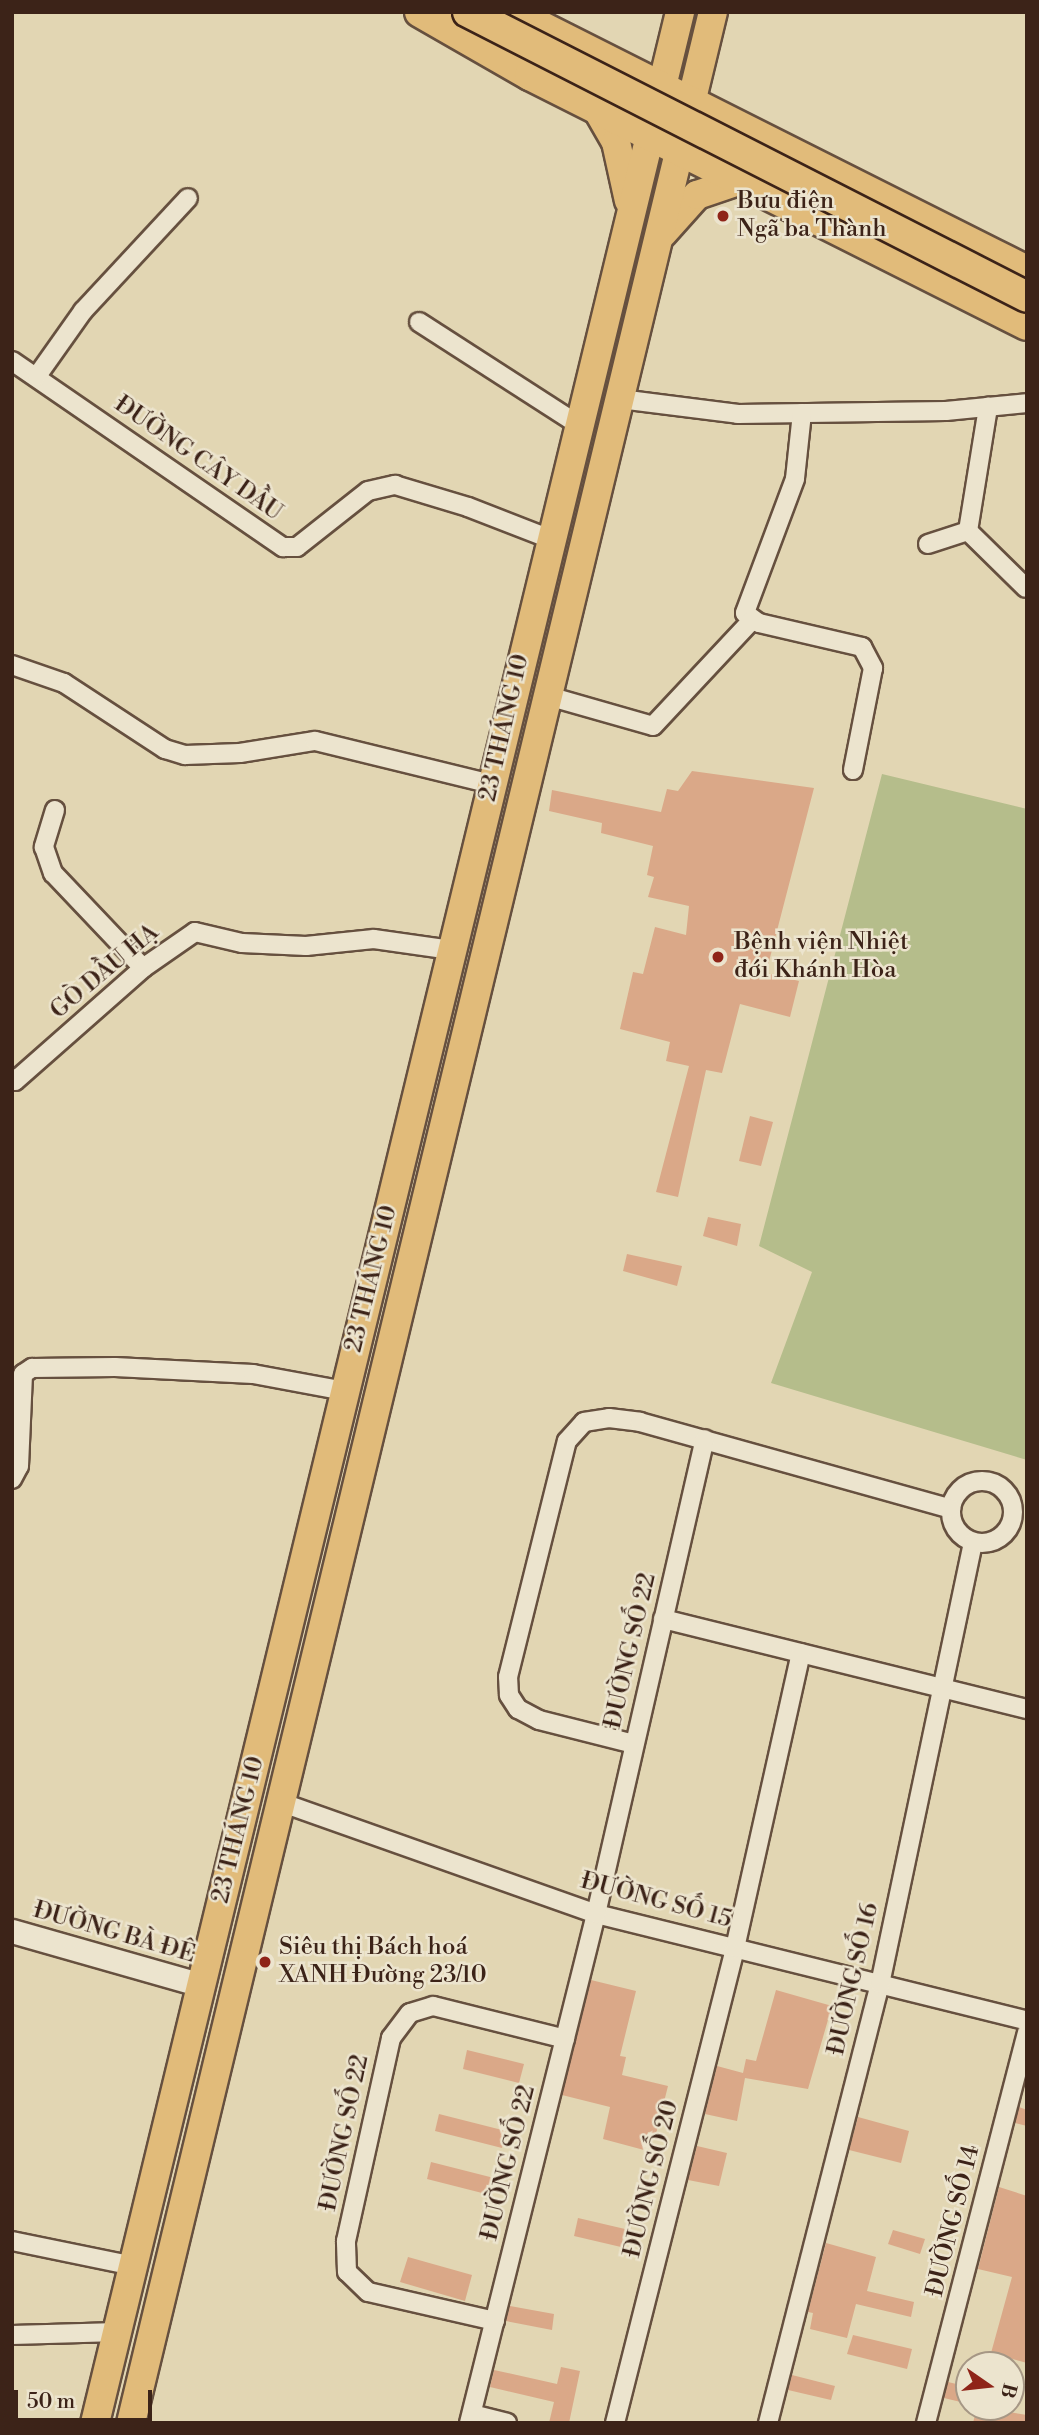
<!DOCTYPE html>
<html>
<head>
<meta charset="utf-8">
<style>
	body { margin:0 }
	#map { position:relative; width:1039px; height:2435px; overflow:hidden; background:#e2d6b3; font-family:"Libre Bodoni",serif }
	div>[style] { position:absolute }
	.green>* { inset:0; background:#b5bd8b }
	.building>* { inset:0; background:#daa888 }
	.roads { filter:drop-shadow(2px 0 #66503f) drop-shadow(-2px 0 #66503f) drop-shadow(0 2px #66503f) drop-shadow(0 -2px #66503f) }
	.minor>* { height:18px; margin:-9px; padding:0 9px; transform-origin:9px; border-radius:9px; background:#ece4ce }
	.minor>.ring { margin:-9px; padding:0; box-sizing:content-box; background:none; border:18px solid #ece4ce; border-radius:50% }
	.tertiary>* { height:23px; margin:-11.5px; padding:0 11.5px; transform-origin:11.5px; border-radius:11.5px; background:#ece4ce }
	.primary>* { height:28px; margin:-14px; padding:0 14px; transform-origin:14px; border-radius:14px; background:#e1bb7a }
	.trunk>* { height:30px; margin:-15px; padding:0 15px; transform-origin:15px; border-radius:15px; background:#e1bb7a }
	.bridges { filter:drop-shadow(2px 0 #3c2318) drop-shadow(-2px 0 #3c2318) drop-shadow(0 2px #3c2318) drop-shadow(0 -2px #3c2318) }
	.trunk-bridge>* { height:30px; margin:-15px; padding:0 15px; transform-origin:15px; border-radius:15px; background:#e1bb7a }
	.dots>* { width:19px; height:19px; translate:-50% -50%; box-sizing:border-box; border:4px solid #ece4ce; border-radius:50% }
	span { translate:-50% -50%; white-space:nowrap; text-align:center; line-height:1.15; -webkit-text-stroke:5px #ece4ce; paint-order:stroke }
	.poi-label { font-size:24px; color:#3c2318 }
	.left { translate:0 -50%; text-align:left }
	.street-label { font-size:24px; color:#3c2318 }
	.frame { position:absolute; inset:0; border:14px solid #3c2318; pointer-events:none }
	.north { position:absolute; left:955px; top:2351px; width:70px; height:70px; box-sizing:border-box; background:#ece4ce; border:2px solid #a69785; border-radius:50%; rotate:104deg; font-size:19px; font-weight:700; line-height:28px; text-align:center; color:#3c2318 }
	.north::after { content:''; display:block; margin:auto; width:24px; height:32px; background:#8f2418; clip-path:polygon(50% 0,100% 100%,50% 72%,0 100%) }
	.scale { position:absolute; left:14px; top:2390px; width:138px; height:32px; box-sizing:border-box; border:4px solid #3c2318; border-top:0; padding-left:9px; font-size:21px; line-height:24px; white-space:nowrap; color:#3c2318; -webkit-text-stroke:5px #ece4ce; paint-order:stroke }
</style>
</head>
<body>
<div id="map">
	<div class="green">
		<div style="clip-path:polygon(882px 774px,1027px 809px,1027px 1460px,771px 1383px,812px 1272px,759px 1246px)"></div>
	</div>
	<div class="building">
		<div style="clip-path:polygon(692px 771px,814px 788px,766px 973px,799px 981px,790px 1017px,740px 1004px,722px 1073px,706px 1070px,678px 1197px,656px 1192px,689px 1066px,666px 1061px,670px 1042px,620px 1029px,633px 972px,643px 974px,655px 927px,686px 935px,689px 906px,648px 897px,654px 877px,647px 875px,653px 846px,601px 833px,602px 823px,549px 811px,552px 790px,661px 812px,667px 789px,678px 791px)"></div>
		<div style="clip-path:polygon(750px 1116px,773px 1122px,761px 1166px,739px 1161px)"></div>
		<div style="clip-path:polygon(708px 1217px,741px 1224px,737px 1246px,703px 1236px)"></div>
		<div style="clip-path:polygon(627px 1254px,682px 1266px,677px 1286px,623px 1271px)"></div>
		<div style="clip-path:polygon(591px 1980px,636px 1991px,620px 2056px,626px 2057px,622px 2075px,668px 2086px,656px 2134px,648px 2132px,644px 2150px,603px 2139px,610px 2107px,562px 2095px)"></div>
		<div style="clip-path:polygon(776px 1990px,832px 2006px,808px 2089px,745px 2078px,737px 2121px,705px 2114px,717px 2066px,743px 2073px,746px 2059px,756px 2061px)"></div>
		<div style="clip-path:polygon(467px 2050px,524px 2064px,519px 2083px,463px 2069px)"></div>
		<div style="clip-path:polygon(1019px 2107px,1027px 2110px,1027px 2126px,1015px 2123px)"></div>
		<div style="clip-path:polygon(439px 2114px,506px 2131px,502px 2148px,435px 2131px)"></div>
		<div style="clip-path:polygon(858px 2117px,909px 2131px,901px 2163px,849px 2150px)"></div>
		<div style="clip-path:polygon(697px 2146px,727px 2153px,719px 2186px,688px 2180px)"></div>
		<div style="clip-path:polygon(431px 2162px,494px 2178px,490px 2195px,427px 2179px)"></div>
		<div style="clip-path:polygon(999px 2187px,1027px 2196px,1027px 2363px,991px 2353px,1012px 2277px,978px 2269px)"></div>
		<div style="clip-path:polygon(578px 2218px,625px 2229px,621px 2247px,574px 2236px)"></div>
		<div style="clip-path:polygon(893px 2230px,925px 2239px,920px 2254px,888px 2244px)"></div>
		<div style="clip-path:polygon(826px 2243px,876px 2257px,867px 2291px,914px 2302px,911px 2317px,856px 2304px,847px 2338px,810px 2329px,813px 2313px,808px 2312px)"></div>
		<div style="clip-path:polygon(408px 2257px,472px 2275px,465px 2301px,400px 2282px)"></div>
		<div style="clip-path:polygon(510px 2306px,554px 2314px,552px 2330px,506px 2321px)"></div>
		<div style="clip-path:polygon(853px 2335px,912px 2349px,907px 2369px,847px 2354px)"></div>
		<div style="clip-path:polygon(561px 2367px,580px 2371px,569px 2423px,549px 2423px,554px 2402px,490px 2387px,494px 2370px,557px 2384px)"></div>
		<div style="clip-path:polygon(792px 2375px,835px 2386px,831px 2400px,788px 2390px)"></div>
		<div style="clip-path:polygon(948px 2382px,969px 2387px,969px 2404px,944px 2398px)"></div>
		<div style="clip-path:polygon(977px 2407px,1027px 2415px,1027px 2423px,973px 2423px)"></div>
	</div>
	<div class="roads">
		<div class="minor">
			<div style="left:419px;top:322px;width:190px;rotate:32.8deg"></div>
			<div style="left:12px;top:361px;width:329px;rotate:34.5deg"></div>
			<div style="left:283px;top:547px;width:14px"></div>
			<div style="left:297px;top:547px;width:90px;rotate:-38.3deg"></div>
			<div style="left:368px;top:491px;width:28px;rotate:-13deg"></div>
			<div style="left:395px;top:485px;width:76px;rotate:16.8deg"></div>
			<div style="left:468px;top:507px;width:88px;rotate:21.3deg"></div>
			<div style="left:37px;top:376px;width:80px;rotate:-54.7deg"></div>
			<div style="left:83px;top:311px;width:154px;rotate:-47.1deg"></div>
			<div style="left:620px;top:399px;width:119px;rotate:7.2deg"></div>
			<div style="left:738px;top:414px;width:208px;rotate:-0.8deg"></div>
			<div style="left:946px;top:411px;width:81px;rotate:-5.6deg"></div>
			<div style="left:802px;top:413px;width:66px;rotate:96.1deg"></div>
			<div style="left:795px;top:479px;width:143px;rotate:110.5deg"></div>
			<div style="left:745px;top:613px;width:17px;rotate:36deg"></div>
			<div style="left:759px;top:623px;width:106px;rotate:13.1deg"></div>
			<div style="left:862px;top:647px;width:24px;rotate:62deg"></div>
			<div style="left:873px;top:668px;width:104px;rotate:101.1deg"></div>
			<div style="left:968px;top:531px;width:81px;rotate:44.5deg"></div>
			<div style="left:928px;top:544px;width:42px;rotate:-18deg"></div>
			<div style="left:968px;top:531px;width:126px;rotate:-80.8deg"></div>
			<div style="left:12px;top:665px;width:55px;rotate:19.1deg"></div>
			<div style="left:64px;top:683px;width:121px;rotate:33.2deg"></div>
			<div style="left:165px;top:749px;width:21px;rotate:17deg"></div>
			<div style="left:185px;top:755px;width:55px;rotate:-2.1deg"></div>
			<div style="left:240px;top:753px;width:76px;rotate:-9.1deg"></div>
			<div style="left:315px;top:741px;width:182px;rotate:13.7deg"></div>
			<div style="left:548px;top:696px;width:109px;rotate:15.9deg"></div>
			<div style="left:653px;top:726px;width:146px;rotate:-46.9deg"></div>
			<div style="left:55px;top:810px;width:39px;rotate:107deg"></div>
			<div style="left:44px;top:847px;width:28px;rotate:71deg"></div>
			<div style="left:53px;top:873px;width:131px;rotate:46.5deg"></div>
			<div style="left:12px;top:1078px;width:4px;rotate:45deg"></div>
			<div style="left:15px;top:1081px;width:171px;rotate:-41.4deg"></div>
			<div style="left:143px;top:968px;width:63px;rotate:-34.7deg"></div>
			<div style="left:195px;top:932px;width:48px;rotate:13.2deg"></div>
			<div style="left:242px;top:943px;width:64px;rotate:2.7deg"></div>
			<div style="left:306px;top:946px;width:68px;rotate:-5.9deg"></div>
			<div style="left:374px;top:939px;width:78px;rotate:8.1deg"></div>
			<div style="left:12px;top:1479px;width:15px;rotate:-62deg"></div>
			<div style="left:19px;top:1466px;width:92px;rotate:-87.5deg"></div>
			<div style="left:23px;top:1374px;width:11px;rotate:-34deg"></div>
			<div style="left:32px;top:1368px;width:83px;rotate:-0.7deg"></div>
			<div style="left:115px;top:1367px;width:138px;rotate:2.9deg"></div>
			<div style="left:253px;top:1374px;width:94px;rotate:10.5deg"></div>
			<div class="ring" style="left:951px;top:1481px;width:44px;height:44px"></div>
			<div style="left:663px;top:1619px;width:375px;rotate:13.9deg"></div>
			<div style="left:634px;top:1744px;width:98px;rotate:-165.8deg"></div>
			<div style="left:539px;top:1720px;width:24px;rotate:-152deg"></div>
			<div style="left:518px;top:1709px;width:17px;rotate:-123deg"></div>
			<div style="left:509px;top:1695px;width:18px;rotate:-93deg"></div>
			<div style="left:508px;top:1677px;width:243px;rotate:-76deg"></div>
			<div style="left:567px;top:1441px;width:25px;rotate:-48deg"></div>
			<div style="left:584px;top:1422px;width:25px;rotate:-9deg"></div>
			<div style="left:609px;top:1418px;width:31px;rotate:7deg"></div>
			<div style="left:640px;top:1422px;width:323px;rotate:15.6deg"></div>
			<div style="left:280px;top:1802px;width:335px;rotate:19.5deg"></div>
			<div style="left:596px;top:1914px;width:444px;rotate:13.9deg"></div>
			<div style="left:12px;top:2241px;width:125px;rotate:11.6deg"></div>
			<div style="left:495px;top:2321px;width:130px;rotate:-167.1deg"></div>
			<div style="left:368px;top:2292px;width:29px;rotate:-136deg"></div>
			<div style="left:347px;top:2272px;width:31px;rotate:-92deg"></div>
			<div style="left:346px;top:2241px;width:208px;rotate:-77.5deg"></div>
			<div style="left:391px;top:2038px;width:31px;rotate:-53deg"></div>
			<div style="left:410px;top:2013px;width:24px;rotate:-17deg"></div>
			<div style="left:433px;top:2006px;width:136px;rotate:14deg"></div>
			<div style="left:12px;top:2335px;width:106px;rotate:-1.6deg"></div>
			<div style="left:472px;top:2414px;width:36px;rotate:14deg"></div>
			<div style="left:469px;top:2423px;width:525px;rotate:-75.99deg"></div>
			<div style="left:596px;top:1914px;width:487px;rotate:-77.1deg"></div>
			<div style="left:615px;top:2423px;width:490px;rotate:-75.8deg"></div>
			<div style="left:735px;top:1948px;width:302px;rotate:-77.4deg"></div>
			<div style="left:768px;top:2423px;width:453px;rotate:-75.7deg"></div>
			<div style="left:880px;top:1984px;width:451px;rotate:-78.1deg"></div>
			<div style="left:926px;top:2423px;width:404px;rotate:-75.5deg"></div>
		</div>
		<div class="tertiary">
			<div style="left:12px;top:1931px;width:198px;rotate:15.9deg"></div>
		</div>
		<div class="primary">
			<div style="left:597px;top:109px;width:38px;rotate:60deg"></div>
			<div style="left:616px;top:142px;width:60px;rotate:77.6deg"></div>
			<div style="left:663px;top:233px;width:51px;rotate:-48.2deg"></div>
			<div style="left:697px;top:195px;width:46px;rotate:-18.8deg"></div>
			<div style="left:95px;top:2423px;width:2481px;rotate:-76.36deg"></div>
			<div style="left:131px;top:2423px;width:2480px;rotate:-76.43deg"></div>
		</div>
		<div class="trunk">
			<div style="left:420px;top:12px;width:127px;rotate:29.8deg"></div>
			<div style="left:530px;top:75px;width:556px;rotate:26.7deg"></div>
			<div style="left:512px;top:12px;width:576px;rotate:26.7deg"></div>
		</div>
	</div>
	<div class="bridges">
		<div class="trunk-bridge">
			<div style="left:468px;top:12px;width:627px;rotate:27.01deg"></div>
		</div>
	</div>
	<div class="dots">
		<div style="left:723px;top:216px;background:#8f2418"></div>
		<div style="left:718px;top:957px;background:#8f2418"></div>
		<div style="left:265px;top:1962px;background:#8f2418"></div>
	</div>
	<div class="poi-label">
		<span class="left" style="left:737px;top:216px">Bưu điện<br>Ngã ba Thành</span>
		<span class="left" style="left:734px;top:957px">Bệnh viện Nhiệt<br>đới Khánh Hòa</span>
		<span class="left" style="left:279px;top:1962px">Siêu thị Bách hoá<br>XANH Đường 23/10</span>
	</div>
	<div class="street-label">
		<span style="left:198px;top:459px;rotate:35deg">ĐƯỜNG CÂY DẦU</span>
		<span style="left:505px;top:728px;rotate:-77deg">23 THÁNG 10</span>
		<span style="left:105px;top:972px;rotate:-40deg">GÒ DẦU HẠ</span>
		<span style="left:372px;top:1279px;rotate:-76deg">23 THÁNG 10</span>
		<span style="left:631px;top:1651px;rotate:-77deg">ĐƯỜNG SỐ 22</span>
		<span style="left:239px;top:1830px;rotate:-76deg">23 THÁNG 10</span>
		<span style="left:656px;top:1901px;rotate:15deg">ĐƯỜNG SỐ 15</span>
		<span style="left:114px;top:1933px;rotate:16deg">ĐƯỜNG BÀ ĐÊ</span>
		<span style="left:854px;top:1979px;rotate:-77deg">ĐƯỜNG SỐ 16</span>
		<span style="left:345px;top:2133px;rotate:-78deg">ĐƯỜNG SỐ 22</span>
		<span style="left:509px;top:2163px;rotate:-76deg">ĐƯỜNG SỐ 22</span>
		<span style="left:652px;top:2179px;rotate:-76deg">ĐƯỜNG SỐ 20</span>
		<span style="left:954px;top:2221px;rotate:-76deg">ĐƯỜNG SỐ 14</span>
	</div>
	<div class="frame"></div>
	<div class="north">B</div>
	<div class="scale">50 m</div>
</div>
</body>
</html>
